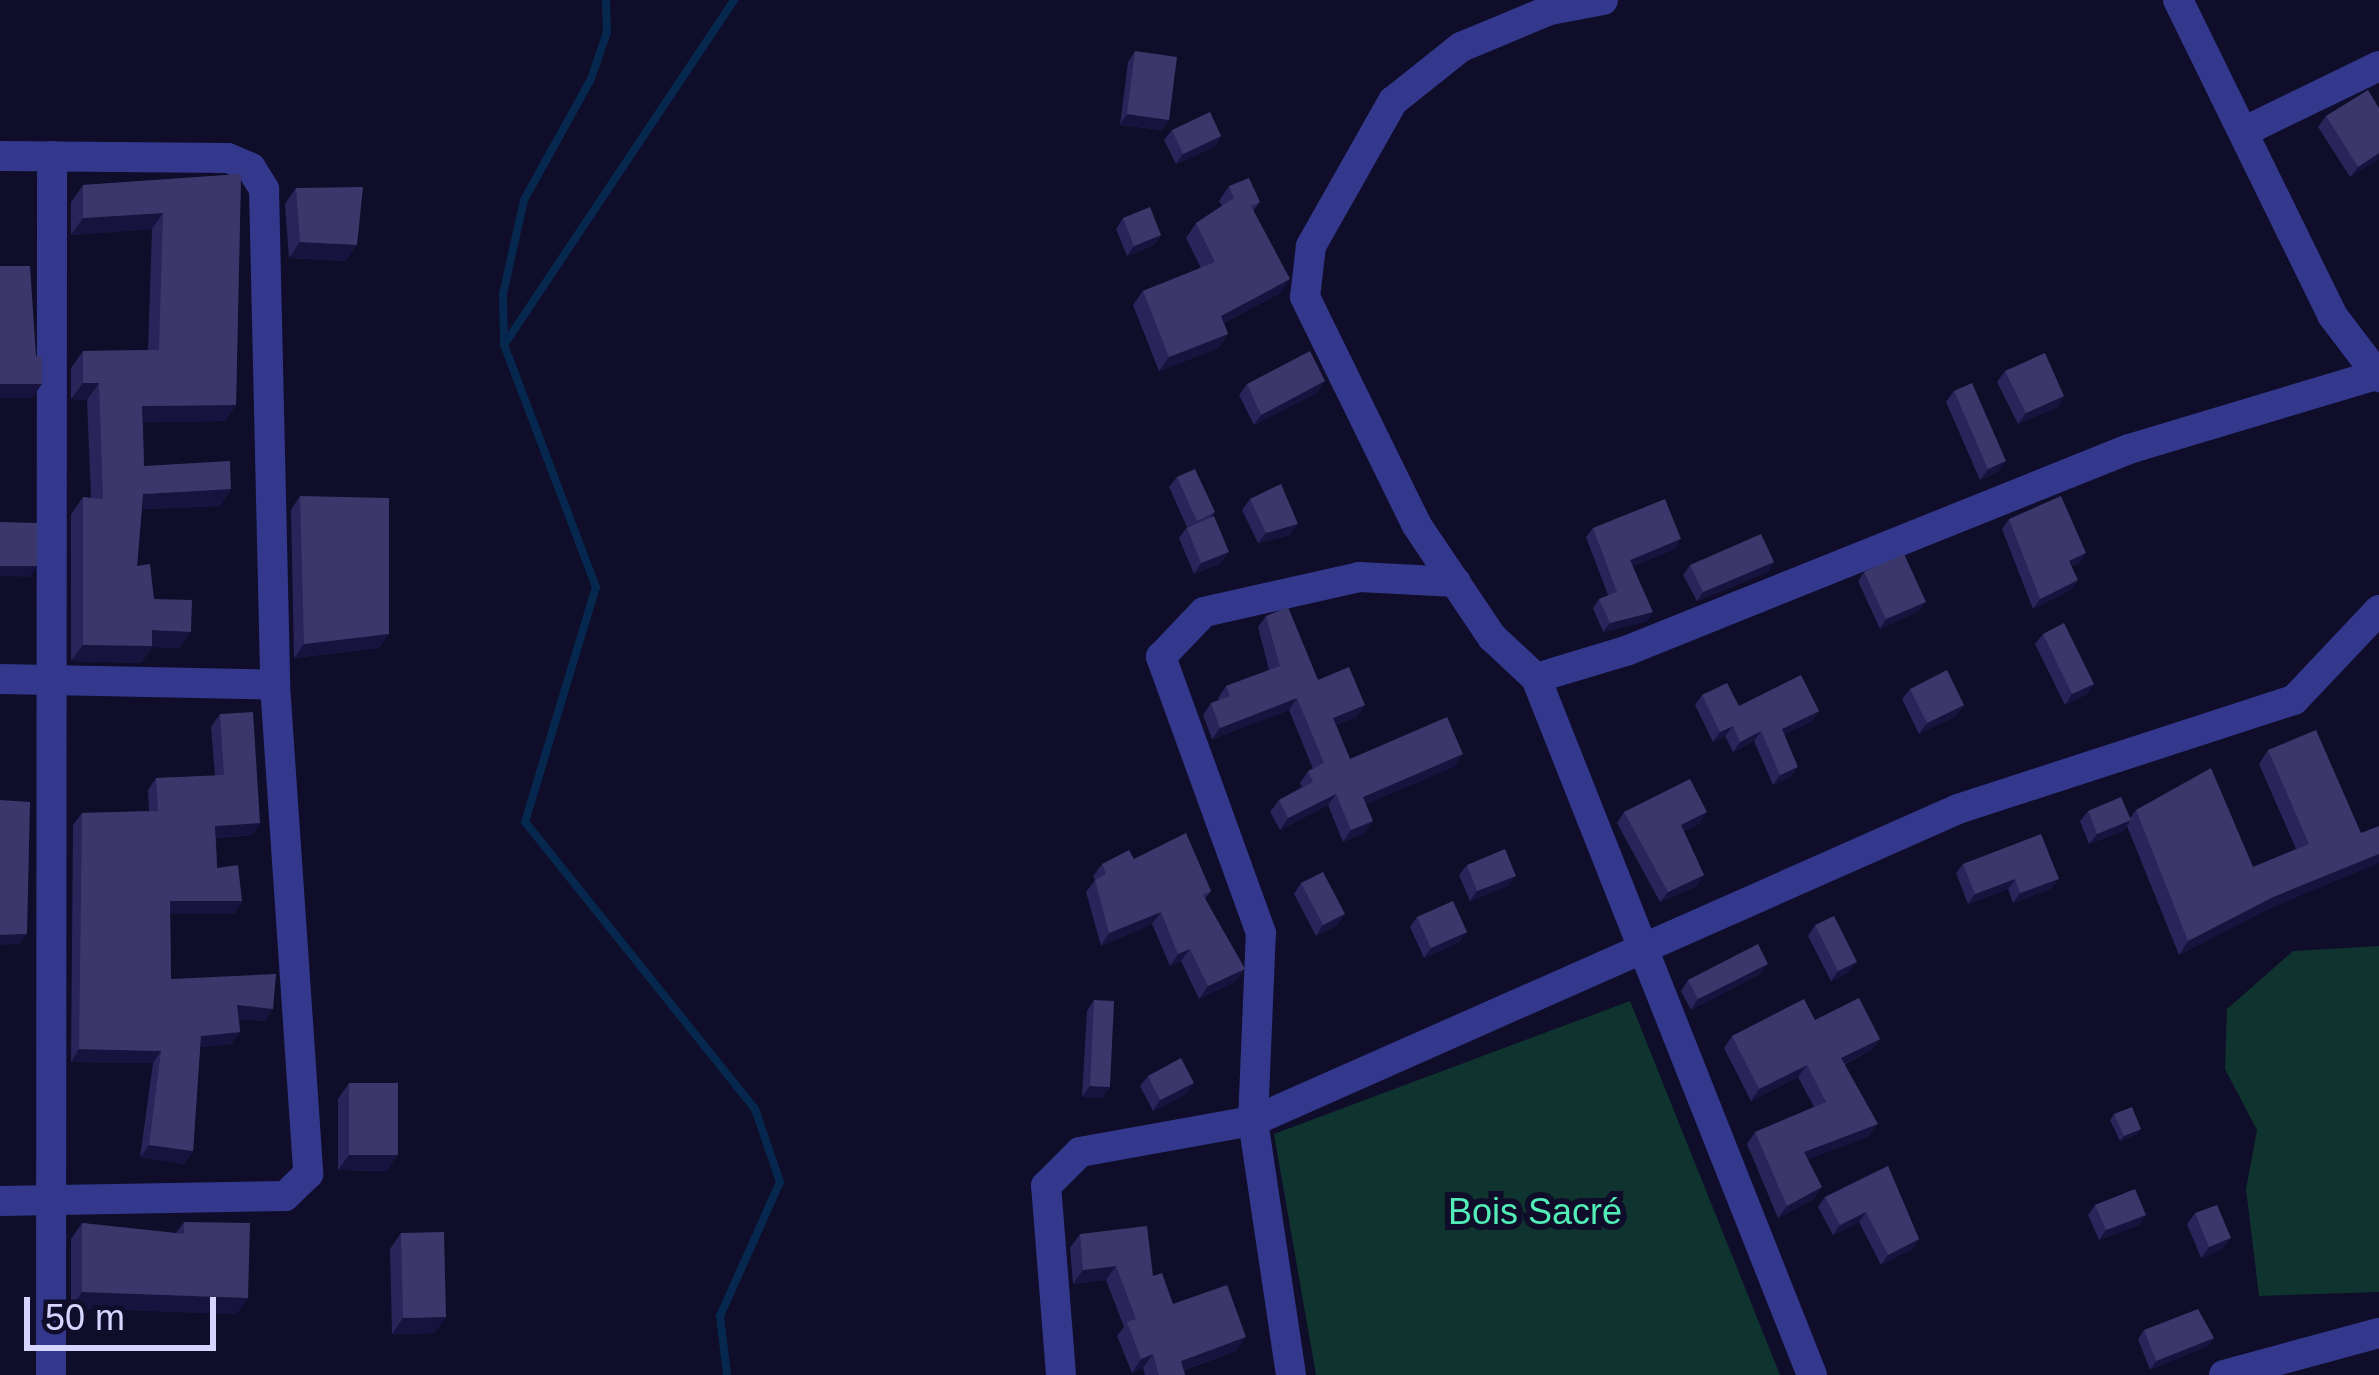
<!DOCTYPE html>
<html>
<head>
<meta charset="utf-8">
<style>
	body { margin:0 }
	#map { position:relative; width:2379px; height:1375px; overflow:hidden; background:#0f0d29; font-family:Helvetica,sans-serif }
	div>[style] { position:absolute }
	.green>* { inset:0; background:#0f342f }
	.stream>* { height:8px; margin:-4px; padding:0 4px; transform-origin:4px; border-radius:4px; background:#06284e }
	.street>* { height:30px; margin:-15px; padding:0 15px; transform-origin:15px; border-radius:15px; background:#33388d }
	.wall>* { inset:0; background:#292459 }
	.shaded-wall>* { inset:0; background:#17133e }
	.building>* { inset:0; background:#3b376a }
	span { translate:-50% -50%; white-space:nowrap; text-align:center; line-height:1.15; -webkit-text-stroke:12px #0f0d29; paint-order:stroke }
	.park-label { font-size:36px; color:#53edb7 }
	.scale { position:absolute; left:24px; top:1297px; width:192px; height:54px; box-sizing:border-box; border:6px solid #d5d5ff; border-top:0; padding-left:15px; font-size:36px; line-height:42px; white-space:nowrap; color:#d5d5ff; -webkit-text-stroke:9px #0f0d29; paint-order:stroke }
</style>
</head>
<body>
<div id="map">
	<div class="green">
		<div style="clip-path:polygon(2379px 946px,2379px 1292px,2259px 1296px,2246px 1189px,2257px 1130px,2225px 1069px,2227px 1009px,2293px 951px)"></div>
		<div style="clip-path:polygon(1630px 1001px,1780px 1375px,1316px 1375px,1274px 1134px)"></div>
	</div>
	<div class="stream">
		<div style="left:504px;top:342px;width:48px;rotate:-91.2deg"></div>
		<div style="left:503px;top:294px;width:96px;rotate:-77.4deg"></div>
		<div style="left:524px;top:200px;width:138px;rotate:-61deg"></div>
		<div style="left:591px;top:79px;width:50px;rotate:-71.2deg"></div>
		<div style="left:607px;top:32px;width:32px;rotate:-92deg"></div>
		<div style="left:727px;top:1375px;width:59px;rotate:-96.8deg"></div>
		<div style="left:720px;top:1316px;width:147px;rotate:-65.9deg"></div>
		<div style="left:780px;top:1182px;width:77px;rotate:-108.9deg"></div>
		<div style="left:755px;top:1109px;width:368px;rotate:-128.7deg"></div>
		<div style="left:525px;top:822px;width:245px;rotate:-73.2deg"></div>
		<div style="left:596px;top:587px;width:259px;rotate:-110.8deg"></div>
		<div style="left:504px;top:345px;width:415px;rotate:-56.3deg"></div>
	</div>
	<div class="street">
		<div style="left:1603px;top:0;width:54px;rotate:169.3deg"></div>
		<div style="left:1550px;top:10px;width:96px;rotate:157.4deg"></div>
		<div style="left:1461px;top:47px;width:87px;rotate:141.5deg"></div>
		<div style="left:1393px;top:101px;width:167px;rotate:119.5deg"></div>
		<div style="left:1311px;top:246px;width:51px;rotate:96.7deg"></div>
		<div style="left:1305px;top:297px;width:253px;rotate:63.9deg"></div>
		<div style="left:1416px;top:524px;width:136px;rotate:56.1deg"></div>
		<div style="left:1492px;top:637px;width:60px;rotate:43deg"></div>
		<div style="left:1536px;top:678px;width:750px;rotate:68.4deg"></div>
		<div style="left:2178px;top:0;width:351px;rotate:63.9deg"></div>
		<div style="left:2332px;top:315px;width:78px;rotate:52.8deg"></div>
		<div style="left:2243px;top:132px;width:151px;rotate:-25.9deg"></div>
		<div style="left:0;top:156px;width:228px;rotate:0.5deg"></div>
		<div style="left:228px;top:158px;width:25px;rotate:23deg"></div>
		<div style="left:251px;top:168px;width:25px;rotate:58deg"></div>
		<div style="left:264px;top:189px;width:496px;rotate:88.7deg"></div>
		<div style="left:275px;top:685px;width:490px;rotate:86.1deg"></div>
		<div style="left:308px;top:1174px;width:32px;rotate:136deg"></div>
		<div style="left:285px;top:1196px;width:285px;rotate:179deg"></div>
		<div style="left:1536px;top:678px;width:94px;rotate:-16.7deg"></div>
		<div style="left:1626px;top:651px;width:542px;rotate:-21.88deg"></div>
		<div style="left:2129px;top:449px;width:261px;rotate:-16.7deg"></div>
		<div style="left:0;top:679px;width:275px;rotate:1.2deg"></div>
		<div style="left:51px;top:1375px;width:1219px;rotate:-89.95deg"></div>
		<div style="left:1061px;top:1375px;width:190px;rotate:-94.5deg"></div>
		<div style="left:1046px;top:1186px;width:48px;rotate:-45deg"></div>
		<div style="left:1080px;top:1152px;width:176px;rotate:-10.2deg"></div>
		<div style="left:1253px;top:1121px;width:771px;rotate:-23.87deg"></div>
		<div style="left:1958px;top:809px;width:353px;rotate:-18deg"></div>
		<div style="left:2294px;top:700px;width:124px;rotate:-46.6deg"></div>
		<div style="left:1291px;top:1375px;width:257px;rotate:-98.5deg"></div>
		<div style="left:1253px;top:1121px;width:188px;rotate:-87.6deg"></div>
		<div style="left:1261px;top:933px;width:294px;rotate:-109.9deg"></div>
		<div style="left:1161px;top:657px;width:62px;rotate:-46.3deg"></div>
		<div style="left:1204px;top:612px;width:159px;rotate:-12.7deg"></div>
		<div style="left:1359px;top:577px;width:97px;rotate:3deg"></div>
		<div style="left:2224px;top:1375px;width:161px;rotate:-15.2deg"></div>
	</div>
	<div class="wall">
		<div style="clip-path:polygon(1135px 51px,1169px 120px,1162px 130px,1120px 125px,1128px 62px)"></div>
		<div style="clip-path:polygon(2379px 108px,2379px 159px,2350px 177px,2318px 127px,2326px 116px)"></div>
		<div style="clip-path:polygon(1172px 130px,1221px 136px,1214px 147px,1176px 164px,1164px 140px)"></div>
		<div style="clip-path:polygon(241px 174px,236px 405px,225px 421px,143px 422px,144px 466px,231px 489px,220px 506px,142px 509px,137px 566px,180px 648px,152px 647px,141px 663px,71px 661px,71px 514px,83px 497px,91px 498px,87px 400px,71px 399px,71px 368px,83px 351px,148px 350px,152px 229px,71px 235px,71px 202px,83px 185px)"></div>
		<div style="clip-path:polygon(1229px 186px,1260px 202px,1253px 211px,1280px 293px,1224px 323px,1228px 334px,1218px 348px,1159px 371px,1133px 305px,1143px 291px,1201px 268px,1186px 238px,1196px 223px,1222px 206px,1219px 201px)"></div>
		<div style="clip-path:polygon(296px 188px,346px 261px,289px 258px,285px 204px)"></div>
		<div style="clip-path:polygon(1123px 218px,1161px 235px,1154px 245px,1127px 256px,1116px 229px)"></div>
		<div style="clip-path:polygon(2005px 371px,2064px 396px,2057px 407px,2018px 424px,1997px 382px)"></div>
		<div style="clip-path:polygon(1247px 384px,1318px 392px,1254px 425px,1239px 395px)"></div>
		<div style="clip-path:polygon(1954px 391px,1999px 471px,1980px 480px,1946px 402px)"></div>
		<div style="clip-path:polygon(1177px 477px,1215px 512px,1211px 517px,1221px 563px,1194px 574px,1179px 538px,1187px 527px,1169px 487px)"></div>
		<div style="clip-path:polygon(300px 496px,379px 648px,294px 658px,291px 510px)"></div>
		<div style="clip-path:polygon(1250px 499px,1290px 535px,1258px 543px,1242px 510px)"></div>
		<div style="clip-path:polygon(2009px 519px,2080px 563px,2072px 566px,2072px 589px,2033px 609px,2002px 529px)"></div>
		<div style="clip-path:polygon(1593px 528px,1675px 549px,1632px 566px,1647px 621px,1603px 632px,1593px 608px,1599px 599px,1608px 595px,1586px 537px)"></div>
		<div style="clip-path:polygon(1774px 562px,1768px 572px,1697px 601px,1683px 575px,1690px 565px)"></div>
		<div style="clip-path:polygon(1864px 572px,1919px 611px,1880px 629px,1858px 581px)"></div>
		<div style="clip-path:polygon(1266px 616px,1318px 680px,1365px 705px,1356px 717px,1336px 725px,1350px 759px,1455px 766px,1366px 804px,1365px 833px,1343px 842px,1328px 805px,1280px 830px,1270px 812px,1279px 800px,1302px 787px,1300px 783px,1308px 771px,1313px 769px,1289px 710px,1212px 739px,1203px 715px,1211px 703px,1219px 700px,1218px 698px,1226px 686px,1269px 670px,1258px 627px)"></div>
		<div style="clip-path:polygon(2043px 634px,2094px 684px,2087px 694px,2065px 705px,2035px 644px)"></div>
		<div style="clip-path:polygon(1910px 689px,1964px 705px,1956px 716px,1919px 734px,1902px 699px)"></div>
		<div style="clip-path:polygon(1702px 695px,1739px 706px,1819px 711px,1812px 721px,1785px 734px,1791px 777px,1773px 785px,1754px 741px,1733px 752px,1725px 736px,1713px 742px,1695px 705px)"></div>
		<div style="clip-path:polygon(220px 714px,260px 823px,252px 835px,216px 838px,217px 868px,242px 901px,234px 914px,170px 914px,171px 979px,265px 1021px,239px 1019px,240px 1032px,231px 1044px,200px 1047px,193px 1151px,184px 1164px,140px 1157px,153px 1063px,71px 1062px,73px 825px,82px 813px,149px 811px,148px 790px,156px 778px,215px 776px,211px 727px)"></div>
		<div style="clip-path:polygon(2268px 750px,2361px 833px,2264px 911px,2179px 955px,2127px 826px,2123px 831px,2089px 844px,2080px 821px,2088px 811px,2130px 818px,2136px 810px,2253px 867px,2296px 849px,2259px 764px)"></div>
		<div style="clip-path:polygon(1624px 812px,1700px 823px,1684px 831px,1704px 875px,1697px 886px,1660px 902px,1617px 823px)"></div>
		<div style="clip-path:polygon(1134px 859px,1211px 891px,1205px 899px,1245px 969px,1236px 981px,1199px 999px,1181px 961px,1170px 966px,1152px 924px,1101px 946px,1086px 892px,1095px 880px,1093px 876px,1102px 864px)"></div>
		<div style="clip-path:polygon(1963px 864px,2052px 888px,2013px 903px,2008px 889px,1968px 904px,1956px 873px)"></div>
		<div style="clip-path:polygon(1467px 865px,1508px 886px,1470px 901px,1459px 875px)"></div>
		<div style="clip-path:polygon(1301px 883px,1338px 925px,1316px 936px,1294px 894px)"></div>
		<div style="clip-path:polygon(1417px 917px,1467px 932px,1459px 942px,1424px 958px,1410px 927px)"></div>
		<div style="clip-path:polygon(1815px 925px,1849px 972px,1831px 981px,1808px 936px)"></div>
		<div style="clip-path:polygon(1760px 974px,1691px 1010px,1681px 991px,1688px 980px)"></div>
		<div style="clip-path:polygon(1094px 1000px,1110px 1087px,1102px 1098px,1082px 1097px,1087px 1011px)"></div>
		<div style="clip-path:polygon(1815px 1020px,1880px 1039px,1871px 1050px,1845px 1064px,1869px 1136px,1808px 1159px,1814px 1199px,1778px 1218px,1747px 1144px,1755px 1132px,1814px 1107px,1798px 1077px,1751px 1101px,1724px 1048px,1732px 1036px)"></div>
		<div style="clip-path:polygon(1148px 1076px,1186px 1094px,1153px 1111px,1140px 1086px)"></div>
		<div style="clip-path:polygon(349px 1083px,387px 1171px,338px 1170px,338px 1099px)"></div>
		<div style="clip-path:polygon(2114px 1114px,2141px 1129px,2137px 1134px,2120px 1141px,2110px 1120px)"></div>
		<div style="clip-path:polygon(1888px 1166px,1919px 1239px,1912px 1249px,1881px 1265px,1859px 1222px,1833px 1235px,1818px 1207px,1825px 1197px)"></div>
		<div style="clip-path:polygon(2095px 1205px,2146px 1215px,2139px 1225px,2099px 1240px,2088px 1215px)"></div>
		<div style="clip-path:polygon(2195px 1213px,2223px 1249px,2201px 1258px,2187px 1224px)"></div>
		<div style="clip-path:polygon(184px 1222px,237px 1314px,71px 1308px,71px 1239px,82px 1223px,176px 1233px)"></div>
		<div style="clip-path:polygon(401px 1233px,435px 1333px,392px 1334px,390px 1249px)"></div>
		<div style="clip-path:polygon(1080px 1234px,1153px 1276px,1173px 1304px,1236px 1351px,1184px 1370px,1185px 1375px,1145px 1375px,1143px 1368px,1132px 1373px,1117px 1336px,1124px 1327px,1106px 1280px,1073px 1284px,1070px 1248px)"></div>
		<div style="clip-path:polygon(2144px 1330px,2214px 1338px,2208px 1346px,2150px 1370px,2138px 1339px)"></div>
	</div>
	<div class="shaded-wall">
		<div style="clip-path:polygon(1127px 114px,1169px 120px,1162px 130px,1120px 125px)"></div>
		<div style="clip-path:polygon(1221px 136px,1214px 147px,1176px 164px,1183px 154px)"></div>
		<div style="clip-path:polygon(2379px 153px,2379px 159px,2350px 177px,2358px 167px)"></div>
		<div style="clip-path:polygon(163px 213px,152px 229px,71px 235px,83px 218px)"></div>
		<div style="clip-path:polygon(1161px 235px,1154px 245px,1127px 256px,1134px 246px)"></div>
		<div style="clip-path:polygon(300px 242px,357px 245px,346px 261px,289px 258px)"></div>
		<div style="clip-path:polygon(1290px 279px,1280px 293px,1211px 330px,1221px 316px)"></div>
		<div style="clip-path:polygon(1228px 334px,1218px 348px,1159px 371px,1169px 357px)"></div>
		<div style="clip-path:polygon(1325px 381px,1318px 392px,1254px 425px,1261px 415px)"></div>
		<div style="clip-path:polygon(83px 383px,99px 383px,87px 400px,71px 399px)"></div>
		<div style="clip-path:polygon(0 384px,42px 384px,32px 398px,0 398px)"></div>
		<div style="clip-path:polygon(2064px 396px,2057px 407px,2018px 424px,2026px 413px)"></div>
		<div style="clip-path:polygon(236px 405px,225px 421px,130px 423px,142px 406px)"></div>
		<div style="clip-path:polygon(2006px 461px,1999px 471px,1980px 480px,1988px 469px)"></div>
		<div style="clip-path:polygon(231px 489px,220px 506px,132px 510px,143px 494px)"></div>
		<div style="clip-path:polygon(1298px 524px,1290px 535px,1258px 543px,1266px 533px)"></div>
		<div style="clip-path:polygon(1681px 539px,1675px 549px,1623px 569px,1630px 560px)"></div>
		<div style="clip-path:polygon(1229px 552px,1221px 563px,1194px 574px,1201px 563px)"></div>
		<div style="clip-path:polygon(2086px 553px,2080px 563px,2062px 571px,2069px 561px)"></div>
		<div style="clip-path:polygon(1774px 562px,1768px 572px,1697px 601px,1703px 592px)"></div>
		<div style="clip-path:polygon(0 566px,37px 566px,30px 577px,0 576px)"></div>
		<div style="clip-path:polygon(2078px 580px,2072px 589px,2033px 609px,2040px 599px)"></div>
		<div style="clip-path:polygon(1926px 602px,1919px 611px,1880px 629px,1886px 619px)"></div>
		<div style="clip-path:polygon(1653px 612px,1647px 621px,1603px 632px,1610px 623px)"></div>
		<div style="clip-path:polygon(152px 630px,191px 632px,180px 648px,152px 647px,141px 663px,71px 661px,83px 645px)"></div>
		<div style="clip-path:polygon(389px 634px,379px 648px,294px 658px,304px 644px)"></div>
		<div style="clip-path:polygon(2094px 684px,2087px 694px,2065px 705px,2072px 694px)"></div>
		<div style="clip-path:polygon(1297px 698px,1289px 710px,1212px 739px,1220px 728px)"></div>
		<div style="clip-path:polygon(1365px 705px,1356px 717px,1325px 730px,1333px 718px)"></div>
		<div style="clip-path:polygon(1964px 705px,1956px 716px,1919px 734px,1927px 723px)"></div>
		<div style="clip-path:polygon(1819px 711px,1812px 721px,1775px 739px,1782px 729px)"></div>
		<div style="clip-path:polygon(1733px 726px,1725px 736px,1713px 742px,1720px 732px)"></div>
		<div style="clip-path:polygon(1761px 731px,1754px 741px,1733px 752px,1740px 742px)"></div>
		<div style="clip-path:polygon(1463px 754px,1455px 766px,1355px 809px,1363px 797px)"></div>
		<div style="clip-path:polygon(1798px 767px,1791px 777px,1773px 785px,1780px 775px)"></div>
		<div style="clip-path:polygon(1336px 794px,1328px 805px,1280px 830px,1288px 818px)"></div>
		<div style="clip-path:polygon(1707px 812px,1700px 823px,1674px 836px,1681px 825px)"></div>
		<div style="clip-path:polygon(2131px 820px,2123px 831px,2089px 844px,2097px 834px)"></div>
		<div style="clip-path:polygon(1373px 821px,1365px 833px,1343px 842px,1351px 830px)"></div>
		<div style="clip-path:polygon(260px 823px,252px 835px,207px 838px,215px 826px)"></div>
		<div style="clip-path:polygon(2379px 854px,2379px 863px,2264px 911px,2179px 955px,2188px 941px,2273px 897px)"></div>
		<div style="clip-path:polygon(1704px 875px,1697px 886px,1660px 902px,1668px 892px)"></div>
		<div style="clip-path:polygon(1516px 876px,1508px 886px,1470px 901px,1477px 891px)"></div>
		<div style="clip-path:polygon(2015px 879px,2008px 889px,1968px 904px,1975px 894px)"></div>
		<div style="clip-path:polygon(2059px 879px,2052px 888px,2013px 903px,2020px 893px)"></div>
		<div style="clip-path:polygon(170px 901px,242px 901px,234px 914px,161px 914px)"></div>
		<div style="clip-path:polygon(1161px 912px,1152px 924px,1101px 946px,1109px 933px)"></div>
		<div style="clip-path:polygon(1345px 914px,1338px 925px,1316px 936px,1323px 925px)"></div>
		<div style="clip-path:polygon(1467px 932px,1459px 942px,1424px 958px,1431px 948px)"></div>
		<div style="clip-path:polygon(27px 934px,20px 944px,0 945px,0 935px)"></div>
		<div style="clip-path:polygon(1190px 949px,1181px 961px,1170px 966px,1178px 954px)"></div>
		<div style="clip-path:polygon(1857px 962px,1849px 972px,1831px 981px,1838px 971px)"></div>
		<div style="clip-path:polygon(1768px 964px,1760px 974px,1691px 1010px,1698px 999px)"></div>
		<div style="clip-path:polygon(1245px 969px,1236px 981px,1199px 999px,1208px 986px)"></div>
		<div style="clip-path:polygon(237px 1005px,273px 1009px,265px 1021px,229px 1018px)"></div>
		<div style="clip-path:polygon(240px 1032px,231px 1044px,192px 1048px,201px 1036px)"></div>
		<div style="clip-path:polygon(1880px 1039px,1871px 1050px,1833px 1069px,1841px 1058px)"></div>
		<div style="clip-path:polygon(79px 1049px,161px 1051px,153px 1063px,71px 1062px)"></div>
		<div style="clip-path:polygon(1807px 1065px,1798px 1077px,1751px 1101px,1759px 1089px)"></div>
		<div style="clip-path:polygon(1194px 1083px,1186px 1094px,1153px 1111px,1160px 1100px)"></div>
		<div style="clip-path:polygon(1090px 1086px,1110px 1087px,1102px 1098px,1082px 1097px)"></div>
		<div style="clip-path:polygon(1878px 1124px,1869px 1136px,1796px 1164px,1804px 1152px)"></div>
		<div style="clip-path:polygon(2141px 1129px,2137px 1134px,2120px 1141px,2124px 1136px)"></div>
		<div style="clip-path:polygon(149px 1145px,193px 1151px,184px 1164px,140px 1157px)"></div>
		<div style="clip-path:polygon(349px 1155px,398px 1155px,387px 1171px,338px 1170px)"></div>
		<div style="clip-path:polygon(1822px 1187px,1814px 1199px,1778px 1218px,1787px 1206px)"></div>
		<div style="clip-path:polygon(1866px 1212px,1859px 1222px,1833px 1235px,1840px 1225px)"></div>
		<div style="clip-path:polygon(2146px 1215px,2139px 1225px,2099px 1240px,2106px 1230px)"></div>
		<div style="clip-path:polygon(2231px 1238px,2223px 1249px,2201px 1258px,2209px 1247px)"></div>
		<div style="clip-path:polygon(1919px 1239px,1912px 1249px,1881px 1265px,1888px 1255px)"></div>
		<div style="clip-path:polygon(1116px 1266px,1106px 1280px,1073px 1284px,1083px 1270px)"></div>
		<div style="clip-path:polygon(82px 1292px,248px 1298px,237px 1314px,71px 1308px)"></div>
		<div style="clip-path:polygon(446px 1317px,435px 1333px,392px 1334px,403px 1318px)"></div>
		<div style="clip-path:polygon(1246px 1337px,1236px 1351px,1171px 1374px,1181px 1361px)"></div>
		<div style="clip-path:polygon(2214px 1338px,2208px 1346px,2150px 1370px,2156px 1361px)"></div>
		<div style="clip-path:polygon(1153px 1354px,1143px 1368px,1132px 1373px,1141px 1359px)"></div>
	</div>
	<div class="building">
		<div style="clip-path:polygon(1135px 51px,1177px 57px,1169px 120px,1127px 114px)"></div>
		<div style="clip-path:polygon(2368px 90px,2379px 108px,2379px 153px,2358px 167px,2326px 116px)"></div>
		<div style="clip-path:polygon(1210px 112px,1221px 136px,1183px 154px,1172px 130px)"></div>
		<div style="clip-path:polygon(241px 174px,236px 405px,142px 406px,144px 466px,230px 461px,231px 489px,143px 494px,137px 566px,150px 564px,154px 599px,192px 600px,191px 632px,152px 630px,152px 646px,83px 645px,83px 497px,103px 499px,99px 383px,83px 383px,83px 351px,159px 350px,163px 213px,83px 218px,83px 185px)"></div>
		<div style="clip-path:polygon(1249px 178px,1260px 202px,1251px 206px,1290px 279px,1221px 316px,1228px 334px,1169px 357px,1143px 291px,1215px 262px,1196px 223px,1234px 198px,1229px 186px)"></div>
		<div style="clip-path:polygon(363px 187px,357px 245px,300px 242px,296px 188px)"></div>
		<div style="clip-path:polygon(1150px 207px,1161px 235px,1134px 246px,1123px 218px)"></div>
		<div style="clip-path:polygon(0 266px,30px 266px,36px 356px,42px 357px,42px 384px,0 384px)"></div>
		<div style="clip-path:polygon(1310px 351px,1325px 381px,1261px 415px,1247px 384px)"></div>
		<div style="clip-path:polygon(2045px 353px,2064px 396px,2026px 413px,2005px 371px)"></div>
		<div style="clip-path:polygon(1972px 383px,2006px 461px,1988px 469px,1954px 391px)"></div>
		<div style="clip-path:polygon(1195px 469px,1215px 512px,1197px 521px,1177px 477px)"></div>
		<div style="clip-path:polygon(1281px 484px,1298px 524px,1266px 533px,1250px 499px)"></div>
		<div style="clip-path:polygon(300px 496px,389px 498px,389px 634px,304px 644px)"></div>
		<div style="clip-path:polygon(2061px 496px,2086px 553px,2069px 561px,2078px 580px,2040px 599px,2009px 519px)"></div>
		<div style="clip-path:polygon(1665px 499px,1681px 539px,1630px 560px,1653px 612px,1610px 623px,1599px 599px,1617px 592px,1593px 528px)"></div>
		<div style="clip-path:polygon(1214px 516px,1229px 552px,1201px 563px,1187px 528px)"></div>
		<div style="clip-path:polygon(0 522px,37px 523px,37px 566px,0 566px)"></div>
		<div style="clip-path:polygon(1761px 534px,1774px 562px,1703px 592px,1690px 565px)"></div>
		<div style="clip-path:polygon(1904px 554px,1926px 602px,1886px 619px,1864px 572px)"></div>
		<div style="clip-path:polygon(1288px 607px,1318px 680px,1349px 667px,1365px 705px,1333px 718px,1350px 759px,1447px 717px,1463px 754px,1363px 797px,1373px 821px,1351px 830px,1336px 794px,1288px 818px,1279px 800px,1313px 782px,1308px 771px,1324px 763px,1297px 698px,1220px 728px,1211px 703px,1230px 696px,1226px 686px,1280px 666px,1266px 616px)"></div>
		<div style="clip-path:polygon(2064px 623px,2094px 684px,2072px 694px,2043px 634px)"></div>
		<div style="clip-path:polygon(1947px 670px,1964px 705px,1927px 723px,1910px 689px)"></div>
		<div style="clip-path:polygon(1801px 675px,1819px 711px,1782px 729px,1798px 767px,1780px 775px,1761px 731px,1740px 742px,1733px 726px,1720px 732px,1702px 695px,1727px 683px,1739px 706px)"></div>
		<div style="clip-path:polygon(253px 712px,260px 823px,215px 826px,217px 868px,238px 865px,242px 901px,170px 901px,171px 979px,276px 974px,273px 1009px,237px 1005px,240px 1032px,201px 1036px,193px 1151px,149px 1145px,161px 1051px,79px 1049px,82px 813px,158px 811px,156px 778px,224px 775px,220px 714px)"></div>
		<div style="clip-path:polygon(2316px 730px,2361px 833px,2379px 826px,2379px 854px,2273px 897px,2188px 941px,2136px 810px,2211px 768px,2253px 867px,2309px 844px,2268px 750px)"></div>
		<div style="clip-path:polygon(1690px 779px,1707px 812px,1681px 825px,1704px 875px,1668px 892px,1624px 812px)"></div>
		<div style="clip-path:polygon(2121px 797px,2131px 820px,2097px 834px,2088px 811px)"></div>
		<div style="clip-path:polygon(0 800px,30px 802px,27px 934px,0 935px)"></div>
		<div style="clip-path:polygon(1186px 833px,1211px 891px,1203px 895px,1245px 969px,1208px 986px,1190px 949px,1178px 954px,1161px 912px,1109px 933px,1095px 880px,1106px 874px,1102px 864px,1129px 850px,1134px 859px)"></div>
		<div style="clip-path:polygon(2041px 834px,2059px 879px,2020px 893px,2015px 879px,1975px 894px,1963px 864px)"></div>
		<div style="clip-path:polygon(1505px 849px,1516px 876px,1477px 891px,1467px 865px)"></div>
		<div style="clip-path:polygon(1323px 872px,1345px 914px,1323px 925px,1301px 883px)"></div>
		<div style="clip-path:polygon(1453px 901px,1467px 932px,1431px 948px,1417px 917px)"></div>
		<div style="clip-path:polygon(1834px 916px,1857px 962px,1838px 971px,1815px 925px)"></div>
		<div style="clip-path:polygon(1758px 944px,1768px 964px,1698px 999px,1688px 980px)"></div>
		<div style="clip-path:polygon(1859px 998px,1880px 1039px,1841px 1058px,1878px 1124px,1804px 1152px,1822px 1187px,1787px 1206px,1755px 1132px,1826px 1102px,1807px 1065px,1759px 1089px,1732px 1036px,1804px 999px,1815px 1020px)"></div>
		<div style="clip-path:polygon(1094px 1000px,1114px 1001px,1110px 1087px,1090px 1086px)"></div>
		<div style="clip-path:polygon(1181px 1058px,1194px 1083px,1160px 1100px,1148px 1076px)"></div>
		<div style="clip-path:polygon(349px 1083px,398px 1083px,398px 1155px,349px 1155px)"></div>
		<div style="clip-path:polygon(2132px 1107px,2141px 1129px,2124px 1136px,2114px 1114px)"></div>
		<div style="clip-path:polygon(1888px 1166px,1919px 1239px,1888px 1255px,1866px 1212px,1840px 1225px,1825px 1197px)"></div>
		<div style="clip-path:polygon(2135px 1189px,2146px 1215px,2106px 1230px,2095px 1205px)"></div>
		<div style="clip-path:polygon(2217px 1205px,2231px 1238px,2209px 1247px,2195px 1213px)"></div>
		<div style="clip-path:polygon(184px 1222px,250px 1223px,248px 1298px,82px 1292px,82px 1223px,184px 1234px)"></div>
		<div style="clip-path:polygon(1147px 1226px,1153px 1276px,1162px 1273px,1173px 1304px,1227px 1285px,1246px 1337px,1181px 1361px,1185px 1375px,1159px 1375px,1153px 1354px,1141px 1359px,1127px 1322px,1136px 1319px,1116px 1266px,1083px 1270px,1080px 1234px)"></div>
		<div style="clip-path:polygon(444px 1232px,446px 1317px,403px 1318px,401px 1233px)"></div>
		<div style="clip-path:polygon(2198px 1309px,2214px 1338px,2156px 1361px,2144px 1330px)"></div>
	</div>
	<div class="park-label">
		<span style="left:1535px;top:1212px">Bois Sacré</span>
	</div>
	<div class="scale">50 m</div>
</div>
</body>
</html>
